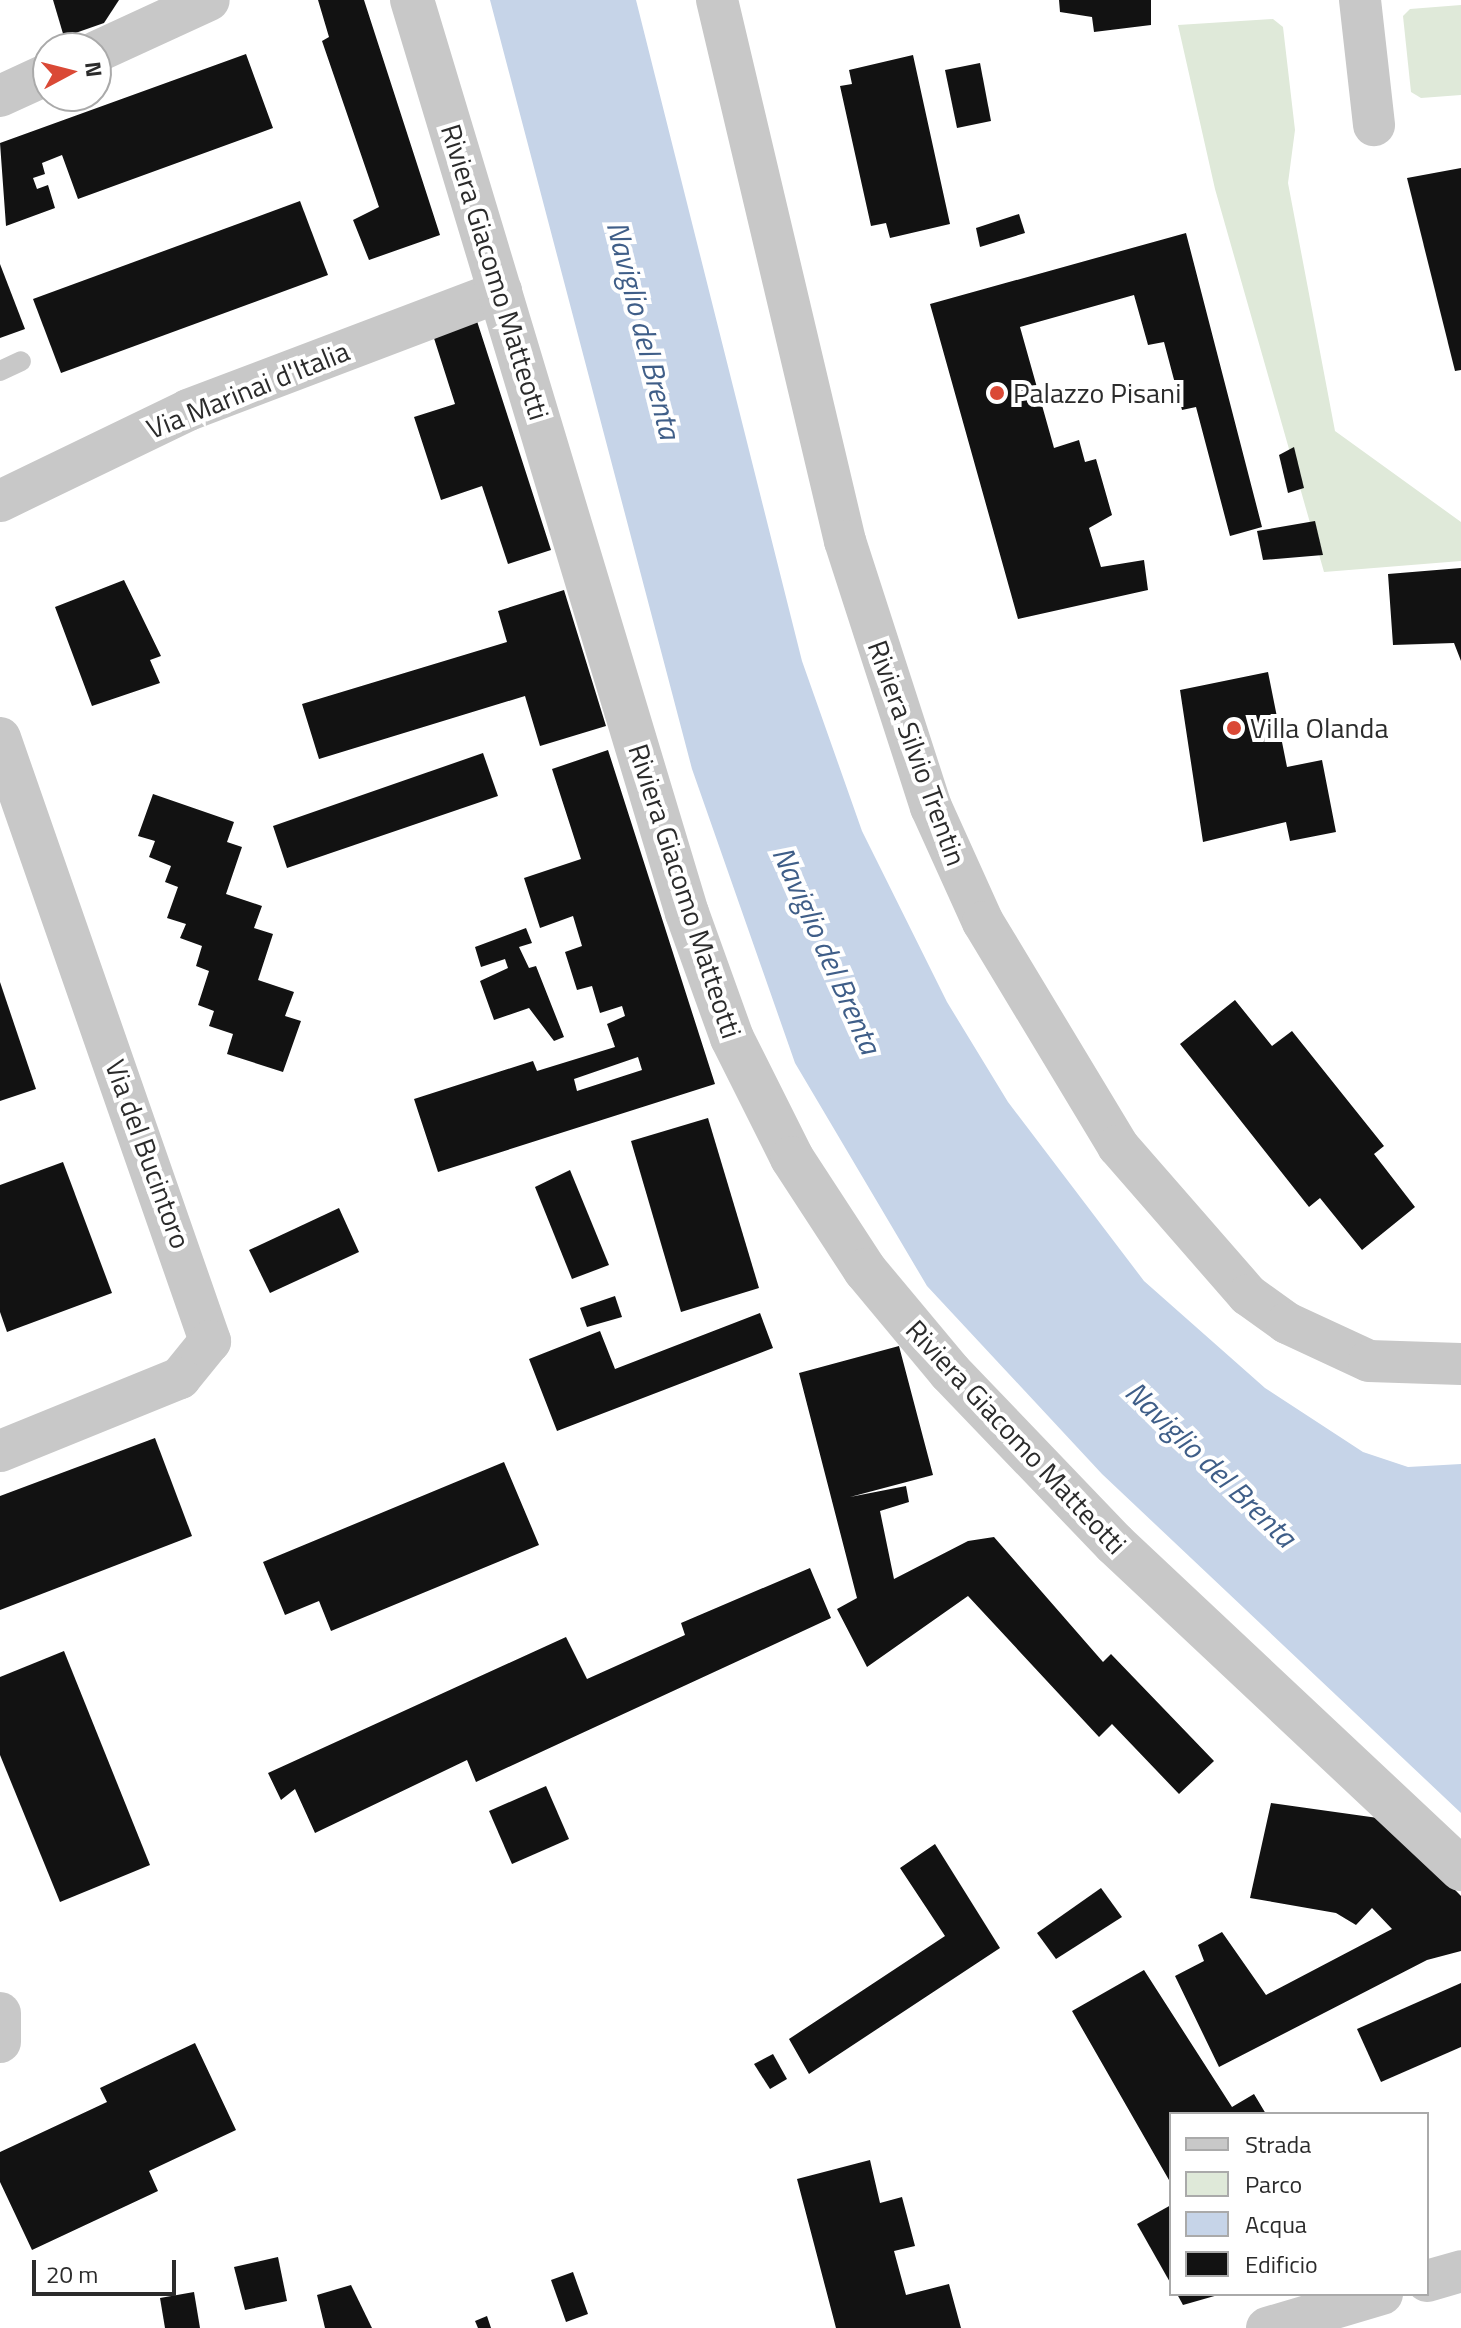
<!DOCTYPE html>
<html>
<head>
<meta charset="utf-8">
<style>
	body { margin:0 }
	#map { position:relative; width:1461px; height:2328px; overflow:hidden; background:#fff; font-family:"Titillium Web",sans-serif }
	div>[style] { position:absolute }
	.green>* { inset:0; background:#dfe9d9 }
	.water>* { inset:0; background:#c6d4e8 }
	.building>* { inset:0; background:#121212 }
	.service>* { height:20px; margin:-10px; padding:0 10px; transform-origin:10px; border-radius:10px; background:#c8c8c8 }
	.minor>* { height:42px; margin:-21px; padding:0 21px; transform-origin:21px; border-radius:21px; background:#c8c8c8 }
	.tertiary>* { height:44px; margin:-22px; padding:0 22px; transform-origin:22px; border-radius:22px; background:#c8c8c8 }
	.dots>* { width:22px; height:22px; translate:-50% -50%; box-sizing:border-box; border:4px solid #fff; border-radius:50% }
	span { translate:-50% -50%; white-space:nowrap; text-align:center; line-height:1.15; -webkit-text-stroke:8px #fff; paint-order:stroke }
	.street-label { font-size:28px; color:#2b2b2b }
	.poi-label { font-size:28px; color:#2b2b2b }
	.left { translate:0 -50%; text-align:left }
	.water-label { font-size:30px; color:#3f5e88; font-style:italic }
	.legend { position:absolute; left:1169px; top:2112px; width:260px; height:184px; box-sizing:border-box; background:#fff; border:2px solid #aaa; margin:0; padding:10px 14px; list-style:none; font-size:24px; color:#2b2b2b }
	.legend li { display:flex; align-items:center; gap:16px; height:40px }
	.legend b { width:40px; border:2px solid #aaa }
	.north { position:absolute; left:32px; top:32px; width:80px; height:80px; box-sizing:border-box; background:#fff; border:2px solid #aaa; border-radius:50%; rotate:83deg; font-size:22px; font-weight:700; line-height:32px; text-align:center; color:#2b2b2b }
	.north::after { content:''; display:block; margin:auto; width:28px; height:36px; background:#da4936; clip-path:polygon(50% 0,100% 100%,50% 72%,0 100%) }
	.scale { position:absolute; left:32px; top:2260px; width:144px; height:36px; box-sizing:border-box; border:4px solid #2b2b2b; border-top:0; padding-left:10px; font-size:24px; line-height:28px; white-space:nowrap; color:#2b2b2b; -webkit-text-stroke:6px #fff; paint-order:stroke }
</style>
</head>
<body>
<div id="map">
	<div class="green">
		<div style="clip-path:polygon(1461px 5px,1461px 95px,1421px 98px,1411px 92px,1403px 16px,1410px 9px)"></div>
		<div style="clip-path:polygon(1273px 19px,1283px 27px,1295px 130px,1288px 183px,1335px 431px,1461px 522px,1461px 561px,1324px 572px,1215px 189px,1178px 25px)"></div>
	</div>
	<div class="water">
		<div style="clip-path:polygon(490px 0,636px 0,802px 661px,862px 831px,947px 1002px,1008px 1102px,1144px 1281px,1265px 1388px,1363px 1452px,1408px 1467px,1461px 1464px,1461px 1813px,1102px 1474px,927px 1286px,795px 1063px,692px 769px)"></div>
	</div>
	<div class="building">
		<div style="clip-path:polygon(53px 0,119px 0,104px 23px,64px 37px)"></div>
		<div style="clip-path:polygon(318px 0,364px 0,440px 235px,369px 260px,353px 220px,379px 207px,322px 41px,329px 37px)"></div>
		<div style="clip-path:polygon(1059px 0,1151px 0,1151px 25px,1094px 32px,1092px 17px,1060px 12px)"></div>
		<div style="clip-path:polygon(246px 54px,273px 128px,78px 199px,62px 155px,42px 163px,45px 174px,33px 178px,37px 189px,48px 185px,55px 208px,6px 226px,0 143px)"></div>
		<div style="clip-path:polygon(913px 55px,950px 224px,890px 238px,886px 223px,871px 226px,840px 86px,852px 84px,849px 70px)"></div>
		<div style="clip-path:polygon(980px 63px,991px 121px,957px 128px,945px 70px)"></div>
		<div style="clip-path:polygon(1461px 168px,1461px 370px,1455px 371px,1407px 178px)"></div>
		<div style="clip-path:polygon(300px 201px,328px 275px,61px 373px,33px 299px)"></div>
		<div style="clip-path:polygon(1019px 214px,1025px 233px,980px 247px,976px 228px)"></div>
		<div style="clip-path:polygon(1186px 233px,1262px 527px,1230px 536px,1196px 407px,1182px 410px,1164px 342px,1148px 345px,1134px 295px,1020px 327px,1054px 448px,1079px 440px,1085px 462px,1096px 459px,1112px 515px,1089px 528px,1101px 567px,1144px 560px,1148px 590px,1018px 619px,930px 304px)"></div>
		<div style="clip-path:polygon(0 264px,25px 329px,0 338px)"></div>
		<div style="clip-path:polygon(476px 318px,551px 550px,508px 564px,482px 486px,441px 500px,414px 417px,455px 404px,432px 332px)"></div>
		<div style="clip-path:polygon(1294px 447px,1304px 488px,1288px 493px,1279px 455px)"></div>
		<div style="clip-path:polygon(1315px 521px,1323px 555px,1263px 560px,1257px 531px)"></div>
		<div style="clip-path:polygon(1461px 568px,1461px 661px,1454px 643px,1393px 645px,1388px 574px)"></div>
		<div style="clip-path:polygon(124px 580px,161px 656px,150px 660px,160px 683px,92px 706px,55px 607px)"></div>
		<div style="clip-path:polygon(564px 590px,606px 726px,540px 746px,525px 696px,319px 759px,302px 704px,507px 642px,498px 611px)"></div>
		<div style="clip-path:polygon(1268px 672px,1287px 767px,1322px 760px,1336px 832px,1290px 841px,1286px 822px,1203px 842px,1180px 690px)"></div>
		<div style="clip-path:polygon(evenodd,608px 750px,715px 1084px,438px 1172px,414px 1099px,533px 1061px,537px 1071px,615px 1047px,607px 1024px,625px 1016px,622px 1006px,600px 1013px,592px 986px,577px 990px,565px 952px,582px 946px,573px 916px,540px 928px,524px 878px,581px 859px,552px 769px,608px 750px,638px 1057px,642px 1070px,577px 1091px,574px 1079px,638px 1057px)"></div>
		<div style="clip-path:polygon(483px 753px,498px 796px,287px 868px,273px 826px)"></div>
		<div style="clip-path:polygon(153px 794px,234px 822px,227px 842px,242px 847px,226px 894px,262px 906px,254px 928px,273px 934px,258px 980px,294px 992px,285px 1016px,301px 1021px,283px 1072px,227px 1054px,233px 1034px,209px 1026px,214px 1011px,198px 1005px,209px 971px,196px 966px,202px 946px,180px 938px,186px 924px,167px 918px,178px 887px,165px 882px,171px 866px,149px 857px,155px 841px,138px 836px)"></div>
		<div style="clip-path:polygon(526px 928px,532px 943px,519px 947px,529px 968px,536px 966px,564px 1037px,554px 1041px,529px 1008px,494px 1020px,480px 981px,508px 968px,505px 959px,481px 967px,475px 947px)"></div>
		<div style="clip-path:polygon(0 982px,36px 1089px,0 1101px)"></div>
		<div style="clip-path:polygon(1235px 1000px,1272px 1046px,1292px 1031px,1384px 1146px,1374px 1154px,1415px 1207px,1362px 1250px,1320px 1198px,1309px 1207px,1180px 1044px)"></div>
		<div style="clip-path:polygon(708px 1118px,759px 1288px,681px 1312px,631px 1141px)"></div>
		<div style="clip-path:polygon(63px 1162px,112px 1293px,7px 1332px,0 1312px,0 1185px)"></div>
		<div style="clip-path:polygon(570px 1170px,609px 1265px,572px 1279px,535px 1187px)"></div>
		<div style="clip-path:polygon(339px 1208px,359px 1252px,270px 1293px,249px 1250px)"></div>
		<div style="clip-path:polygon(615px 1296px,622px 1317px,587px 1327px,580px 1308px)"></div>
		<div style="clip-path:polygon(760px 1313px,773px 1348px,557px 1431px,529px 1359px,600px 1331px,615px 1369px)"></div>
		<div style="clip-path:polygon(899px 1346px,933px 1475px,850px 1497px,906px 1486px,909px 1502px,880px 1511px,894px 1579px,968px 1541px,994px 1537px,1103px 1662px,1111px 1654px,1214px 1761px,1179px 1794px,1112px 1724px,1099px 1737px,968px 1596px,867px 1667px,837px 1609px,857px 1598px,799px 1373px)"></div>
		<div style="clip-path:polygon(155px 1438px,192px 1536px,0 1610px,0 1496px)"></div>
		<div style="clip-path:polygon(504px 1462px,539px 1545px,331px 1631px,319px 1601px,285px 1615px,263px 1562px)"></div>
		<div style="clip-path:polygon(810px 1568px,831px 1618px,476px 1782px,467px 1760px,315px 1833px,295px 1789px,281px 1800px,268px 1773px,566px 1637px,587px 1679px,685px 1635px,681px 1623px)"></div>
		<div style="clip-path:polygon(64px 1651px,150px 1865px,60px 1902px,0 1755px,0 1677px)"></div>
		<div style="clip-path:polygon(546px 1786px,569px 1839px,512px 1864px,489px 1811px)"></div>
		<div style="clip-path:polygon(1271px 1803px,1385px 1819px,1461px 1896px,1461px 1951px,1427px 1960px,1219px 2067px,1175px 1976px,1204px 1961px,1198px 1945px,1222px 1932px,1266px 1995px,1392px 1929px,1372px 1908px,1356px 1925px,1336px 1913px,1250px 1898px)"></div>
		<div style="clip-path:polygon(935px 1844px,1000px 1948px,809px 2074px,789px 2039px,945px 1936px,900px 1868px)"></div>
		<div style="clip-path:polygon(1101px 1888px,1122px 1917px,1056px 1959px,1037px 1933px)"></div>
		<div style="clip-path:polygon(1144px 1970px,1232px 2107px,1254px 2094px,1266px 2114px,1171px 2114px,1169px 2180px,1072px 2011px)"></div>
		<div style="clip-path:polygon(1461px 1983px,1461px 2047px,1381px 2082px,1357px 2029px)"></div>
		<div style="clip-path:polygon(195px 2043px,236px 2130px,149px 2171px,158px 2191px,32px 2250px,0 2182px,0 2152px,107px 2102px,100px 2088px)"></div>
		<div style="clip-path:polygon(773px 2054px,787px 2079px,770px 2089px,754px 2064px)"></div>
		<div style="clip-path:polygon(870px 2160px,880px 2203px,902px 2197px,915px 2246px,894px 2251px,906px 2295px,949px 2284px,961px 2328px,836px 2328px,797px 2179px)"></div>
		<div style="clip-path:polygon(1171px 2205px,1171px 2284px,1137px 2224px)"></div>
		<div style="clip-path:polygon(278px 2257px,287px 2301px,245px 2310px,234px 2267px)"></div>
		<div style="clip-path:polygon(573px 2272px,588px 2314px,566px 2322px,551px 2280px)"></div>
		<div style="clip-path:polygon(351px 2285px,372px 2328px,325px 2328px,317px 2295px)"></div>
		<div style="clip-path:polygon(194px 2292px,200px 2328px,165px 2328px,160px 2298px)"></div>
		<div style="clip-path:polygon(1177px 2294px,1218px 2294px,1218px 2295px,1183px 2305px)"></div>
		<div style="clip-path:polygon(487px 2316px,491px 2328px,478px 2328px,475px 2321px)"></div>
	</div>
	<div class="service">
		<div style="left:0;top:371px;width:23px;rotate:-25deg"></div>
	</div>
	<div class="minor">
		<div style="left:717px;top:0;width:556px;rotate:76.69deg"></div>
		<div style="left:845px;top:541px;width:280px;rotate:72.1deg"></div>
		<div style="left:931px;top:807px;width:126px;rotate:65.7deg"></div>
		<div style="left:983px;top:922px;width:262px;rotate:58.9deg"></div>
		<div style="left:1118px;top:1146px;width:198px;rotate:48.9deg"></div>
		<div style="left:1248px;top:1295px;width:48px;rotate:35.7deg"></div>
		<div style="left:1287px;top:1323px;width:90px;rotate:24.9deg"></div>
		<div style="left:1369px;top:1361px;width:92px;rotate:1.9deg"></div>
		<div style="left:1360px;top:0;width:126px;rotate:83.6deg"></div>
		<div style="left:96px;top:52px;width:124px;rotate:-24.7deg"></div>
		<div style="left:0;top:96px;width:53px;rotate:-24.6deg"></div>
		<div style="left:0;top:501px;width:209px;rotate:-25.8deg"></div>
		<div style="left:188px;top:410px;width:335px;rotate:-20.8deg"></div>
		<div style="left:0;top:738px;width:639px;rotate:70.8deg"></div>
		<div style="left:210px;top:1341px;width:48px;rotate:129deg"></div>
		<div style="left:180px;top:1378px;width:194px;rotate:157.9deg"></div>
		<div style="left:0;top:2013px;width:29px;rotate:90deg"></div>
		<div style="left:1427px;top:2281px;width:35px;rotate:-16deg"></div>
		<div style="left:1267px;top:2328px;width:120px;rotate:-16.5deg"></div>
	</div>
	<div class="tertiary">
		<div style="left:412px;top:0;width:954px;rotate:73.24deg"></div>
		<div style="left:687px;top:913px;width:133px;rotate:70.2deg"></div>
		<div style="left:732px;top:1038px;width:134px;rotate:63.4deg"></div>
		<div style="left:792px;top:1158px;width:134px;rotate:56.9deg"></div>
		<div style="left:865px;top:1270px;width:133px;rotate:50.2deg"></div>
		<div style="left:950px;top:1372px;width:238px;rotate:46.2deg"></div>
		<div style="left:1115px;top:1544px;width:475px;rotate:43.2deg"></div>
	</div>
	<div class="dots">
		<div style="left:997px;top:393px;background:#da4936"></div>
		<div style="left:1234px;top:728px;background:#da4936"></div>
	</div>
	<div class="street-label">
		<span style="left:495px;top:272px;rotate:73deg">Riviera Giacomo Matteotti</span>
		<span style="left:248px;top:390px;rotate:-22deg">Via Marinai d'Italia</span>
		<span style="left:917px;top:753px;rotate:70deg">Riviera Silvio Trentin</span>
		<span style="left:685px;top:891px;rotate:72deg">Riviera Giacomo Matteotti</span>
		<span style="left:148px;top:1154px;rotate:70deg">Via del Bucintoro</span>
		<span style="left:1016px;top:1437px;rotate:47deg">Riviera Giacomo Matteotti</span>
	</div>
	<div class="poi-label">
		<span class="left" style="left:1013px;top:393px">Palazzo Pisani</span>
		<span class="left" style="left:1250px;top:728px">Villa Olanda</span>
	</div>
	<div class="water-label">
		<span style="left:644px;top:330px;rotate:76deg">Naviglio del Brenta</span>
		<span style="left:827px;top:950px;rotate:66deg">Naviglio del Brenta</span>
		<span style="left:1211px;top:1464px;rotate:44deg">Naviglio del Brenta</span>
	</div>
	<ul class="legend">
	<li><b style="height:10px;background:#c8c8c8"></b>Strada</li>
	<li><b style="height:22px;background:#dfe9d9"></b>Parco</li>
	<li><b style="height:22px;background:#c6d4e8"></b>Acqua</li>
	<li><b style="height:22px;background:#121212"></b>Edificio</li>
	</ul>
	<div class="north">N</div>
	<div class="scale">20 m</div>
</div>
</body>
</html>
